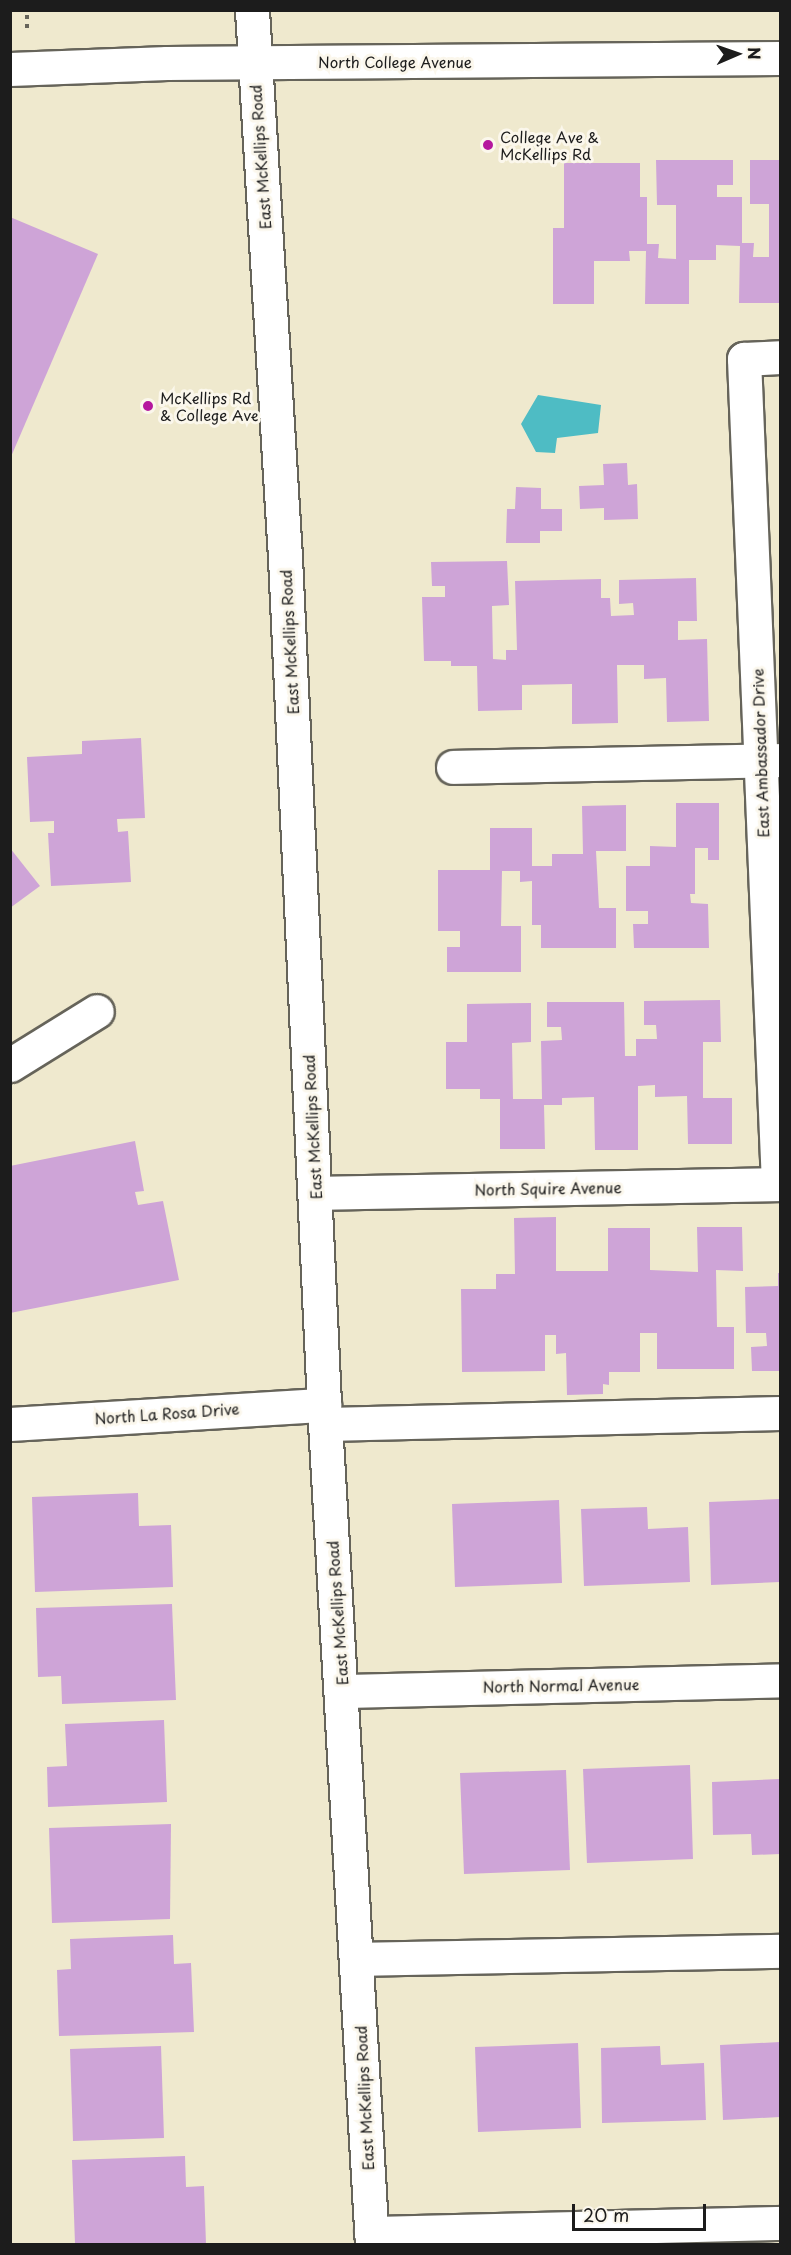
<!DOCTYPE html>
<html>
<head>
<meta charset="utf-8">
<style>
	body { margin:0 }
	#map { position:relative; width:791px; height:2255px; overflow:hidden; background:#efe9ce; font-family:"Playpen Sans",sans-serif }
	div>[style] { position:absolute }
	.water>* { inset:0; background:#4ebcc4 }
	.building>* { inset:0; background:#cea4d7 }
	.path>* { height:4px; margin-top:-2px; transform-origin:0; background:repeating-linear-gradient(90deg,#66645a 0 4.5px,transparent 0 9px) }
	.roads { filter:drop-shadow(2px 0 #66645a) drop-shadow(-2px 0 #66645a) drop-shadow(0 2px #66645a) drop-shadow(0 -2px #66645a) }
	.minor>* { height:33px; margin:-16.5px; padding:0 16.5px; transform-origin:16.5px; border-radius:16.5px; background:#fff }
	.dots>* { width:16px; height:16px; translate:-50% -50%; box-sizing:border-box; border:3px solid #fbf7ec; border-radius:50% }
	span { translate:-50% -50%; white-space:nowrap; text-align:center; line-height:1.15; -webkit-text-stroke:6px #fbf7ec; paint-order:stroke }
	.street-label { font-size:15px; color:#1c1c1c }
	.poi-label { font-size:15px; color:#1c1c1c }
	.left { translate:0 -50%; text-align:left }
	.frame { position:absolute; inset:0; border:12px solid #1c1c1c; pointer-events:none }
	.north { position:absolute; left:707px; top:24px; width:60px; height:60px; -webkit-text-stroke:4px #fbf7ec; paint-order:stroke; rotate:88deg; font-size:16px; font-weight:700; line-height:24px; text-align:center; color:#1c1c1c }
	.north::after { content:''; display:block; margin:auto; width:21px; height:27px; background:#1c1c1c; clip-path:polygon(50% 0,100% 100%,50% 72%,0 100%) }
	.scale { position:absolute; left:572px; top:2204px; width:134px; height:27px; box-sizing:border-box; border:3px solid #1c1c1c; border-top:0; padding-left:8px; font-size:18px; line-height:21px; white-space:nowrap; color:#1c1c1c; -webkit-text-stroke:4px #fbf7ec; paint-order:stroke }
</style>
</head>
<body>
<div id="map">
	<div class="water">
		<div style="clip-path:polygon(538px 395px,601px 405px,598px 433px,557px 438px,555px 453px,536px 452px,521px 424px)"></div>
	</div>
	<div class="building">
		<div style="clip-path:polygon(656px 160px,733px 160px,733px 185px,717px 185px,717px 197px,742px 197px,742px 243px,754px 243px,753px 257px,769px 257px,769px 204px,750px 204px,750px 160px,780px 160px,780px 303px,739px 303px,740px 246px,716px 245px,716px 260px,689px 260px,689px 304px,645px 304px,646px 251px,629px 251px,630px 261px,594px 261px,594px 304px,553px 304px,553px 228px,564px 228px,564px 163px,640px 163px,640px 197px,647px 197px,647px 244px,659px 244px,658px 258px,676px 259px,676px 205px,657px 205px)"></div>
		<div style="clip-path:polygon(10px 217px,98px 254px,10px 459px)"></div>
		<div style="clip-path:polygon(627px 463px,628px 485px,637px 484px,638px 519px,604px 520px,604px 508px,580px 509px,579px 486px,604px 485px,603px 464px)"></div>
		<div style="clip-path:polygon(516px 487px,541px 488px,541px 509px,562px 509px,562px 531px,540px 531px,540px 543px,506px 543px,507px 509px,515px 509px)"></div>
		<div style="clip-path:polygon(507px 561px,509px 605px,492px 606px,493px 659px,506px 660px,506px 650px,517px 650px,515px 581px,601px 579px,601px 598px,610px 598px,611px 616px,634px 615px,633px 603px,619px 604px,619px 580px,696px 578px,697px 621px,678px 621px,678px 640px,707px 639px,709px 721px,667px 722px,666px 678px,644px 679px,644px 665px,617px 665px,618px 723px,572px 724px,572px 684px,522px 685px,522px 710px,478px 711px,477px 666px,451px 666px,451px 661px,424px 661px,422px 597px,445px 597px,445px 586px,432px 586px,431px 562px)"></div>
		<div style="clip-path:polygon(141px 738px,145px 818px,117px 819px,118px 832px,128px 831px,131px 882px,51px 886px,48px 833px,54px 833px,54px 821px,30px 822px,27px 757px,82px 754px,82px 741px)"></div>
		<div style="clip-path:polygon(676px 803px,719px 803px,719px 860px,708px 860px,708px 848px,695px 848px,695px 894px,690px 894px,691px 903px,708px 904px,709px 948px,634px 948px,633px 924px,648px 924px,648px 911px,626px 911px,626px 866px,650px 866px,650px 846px,676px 847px)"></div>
		<div style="clip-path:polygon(626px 805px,626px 851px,596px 851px,599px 908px,616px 908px,616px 948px,541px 948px,541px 925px,532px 925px,532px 881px,520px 882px,520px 871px,502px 871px,501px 926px,521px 926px,521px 972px,447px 972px,447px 947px,460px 947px,460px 931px,438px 931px,438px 870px,490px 870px,490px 828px,532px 828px,532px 866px,552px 866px,552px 854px,583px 854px,582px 806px)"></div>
		<div style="clip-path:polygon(10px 848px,40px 886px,10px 908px)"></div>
		<div style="clip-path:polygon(720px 1000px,721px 1042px,703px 1042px,703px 1098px,732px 1098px,732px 1144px,688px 1144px,687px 1096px,655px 1097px,655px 1085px,638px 1086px,638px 1150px,595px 1150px,594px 1097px,562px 1098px,562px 1105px,544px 1105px,545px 1149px,500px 1149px,500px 1099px,480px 1099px,480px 1089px,446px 1089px,446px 1042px,467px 1042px,467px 1004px,531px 1003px,531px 1042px,512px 1043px,513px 1099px,542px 1099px,541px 1041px,562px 1040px,561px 1027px,547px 1027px,547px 1002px,624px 1002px,625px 1056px,636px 1056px,636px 1039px,657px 1039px,656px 1025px,644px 1025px,644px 1001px)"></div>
		<div style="clip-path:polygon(135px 1141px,144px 1191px,135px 1192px,138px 1205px,163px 1201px,179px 1280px,10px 1313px,10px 1166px)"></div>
		<div style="clip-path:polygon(556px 1217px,556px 1271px,608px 1271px,608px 1228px,650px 1228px,650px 1270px,698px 1272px,697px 1227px,742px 1227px,743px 1271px,716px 1270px,717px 1327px,734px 1327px,734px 1369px,657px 1369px,657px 1333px,640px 1333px,640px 1372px,609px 1372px,609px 1385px,603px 1384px,603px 1394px,567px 1395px,566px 1353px,556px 1354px,556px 1335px,545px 1335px,545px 1371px,462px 1372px,461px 1289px,496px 1289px,496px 1274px,515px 1274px,514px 1218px)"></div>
		<div style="clip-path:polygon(778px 1273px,780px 1273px,780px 1371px,752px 1371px,751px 1347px,767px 1346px,766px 1333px,746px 1333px,745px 1287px,778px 1286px)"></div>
		<div style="clip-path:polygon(138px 1493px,139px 1526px,171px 1525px,173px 1587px,35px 1592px,32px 1497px)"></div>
		<div style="clip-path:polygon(780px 1499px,780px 1582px,711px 1585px,709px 1502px)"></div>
		<div style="clip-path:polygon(559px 1500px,562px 1583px,455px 1587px,452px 1504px)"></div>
		<div style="clip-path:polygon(647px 1507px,648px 1529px,688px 1527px,690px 1582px,584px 1586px,581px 1509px)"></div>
		<div style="clip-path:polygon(172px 1604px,176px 1700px,62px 1704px,61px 1676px,38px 1677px,36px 1608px)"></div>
		<div style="clip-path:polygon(164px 1720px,167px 1802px,48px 1807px,47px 1767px,67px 1766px,65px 1724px)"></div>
		<div style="clip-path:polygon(690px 1765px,693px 1859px,587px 1863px,583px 1769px)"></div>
		<div style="clip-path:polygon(566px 1770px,570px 1870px,464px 1874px,460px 1773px)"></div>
		<div style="clip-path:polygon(780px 1779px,780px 1854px,752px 1855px,751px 1834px,713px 1835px,712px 1782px)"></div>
		<div style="clip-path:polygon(171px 1824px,170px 1919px,52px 1923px,49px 1828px)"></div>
		<div style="clip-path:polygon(173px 1935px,174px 1964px,191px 1963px,194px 2032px,59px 2036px,57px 1970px,71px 1969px,70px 1939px)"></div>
		<div style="clip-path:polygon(780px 2042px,780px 2117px,723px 2120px,720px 2045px)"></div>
		<div style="clip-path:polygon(578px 2043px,581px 2128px,478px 2132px,475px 2047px)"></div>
		<div style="clip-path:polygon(161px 2046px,164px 2138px,73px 2141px,70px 2049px)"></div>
		<div style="clip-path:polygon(660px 2046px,661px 2065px,704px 2063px,706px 2120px,602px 2123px,601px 2048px)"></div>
		<div style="clip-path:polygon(185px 2156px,186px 2187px,204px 2186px,206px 2244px,75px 2244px,72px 2160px)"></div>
	</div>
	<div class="path">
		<div style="left:27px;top:28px;width:18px;rotate:-90deg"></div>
	</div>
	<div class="roads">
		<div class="minor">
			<div style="left:252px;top:10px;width:549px;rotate:86.55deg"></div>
			<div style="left:285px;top:558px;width:848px;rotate:87.36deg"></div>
			<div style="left:324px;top:1405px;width:840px;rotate:86.73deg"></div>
			<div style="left:10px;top:69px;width:157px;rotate:-2.2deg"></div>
			<div style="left:167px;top:63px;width:613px;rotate:-0.47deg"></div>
			<div style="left:453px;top:767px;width:327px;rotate:-1.2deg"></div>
			<div style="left:10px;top:1065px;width:102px;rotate:-31.8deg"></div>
			<div style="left:778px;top:1184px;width:826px;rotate:-92.36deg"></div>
			<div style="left:744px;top:359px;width:36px;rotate:-3deg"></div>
			<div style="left:315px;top:1193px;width:465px;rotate:-1.1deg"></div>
			<div style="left:10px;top:1424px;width:315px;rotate:-3.5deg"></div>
			<div style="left:326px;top:1424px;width:454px;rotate:-1.4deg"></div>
			<div style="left:342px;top:1691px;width:438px;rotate:-1.4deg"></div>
			<div style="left:356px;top:1959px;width:424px;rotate:-1.1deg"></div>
			<div style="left:371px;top:2233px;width:409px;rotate:-1.4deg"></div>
		</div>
	</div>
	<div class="dots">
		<div style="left:488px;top:145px;background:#b5179e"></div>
		<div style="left:148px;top:406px;background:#b5179e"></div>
	</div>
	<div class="street-label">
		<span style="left:395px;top:62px">North College Avenue</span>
		<span style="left:260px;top:157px;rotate:-94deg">East McKellips Road</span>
		<span style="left:289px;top:642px;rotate:-93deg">East McKellips Road</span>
		<span style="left:760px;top:753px;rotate:-92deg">East Ambassador Drive</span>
		<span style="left:312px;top:1127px;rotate:-93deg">East McKellips Road</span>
		<span style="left:548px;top:1188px;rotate:-1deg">North Squire Avenue</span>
		<span style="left:167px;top:1413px;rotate:-4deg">North La Rosa Drive</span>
		<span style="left:337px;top:1613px;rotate:-94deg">East McKellips Road</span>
		<span style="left:561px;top:1685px;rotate:-1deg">North Normal Avenue</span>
		<span style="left:364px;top:2098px;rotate:-93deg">East McKellips Road</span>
	</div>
	<div class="poi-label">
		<span class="left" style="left:500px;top:145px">College Ave &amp;<br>McKellips Rd</span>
		<span class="left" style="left:160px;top:406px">McKellips Rd<br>&amp; College Ave</span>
	</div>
	<div class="frame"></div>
	<div class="north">N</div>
	<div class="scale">20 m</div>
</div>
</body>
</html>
